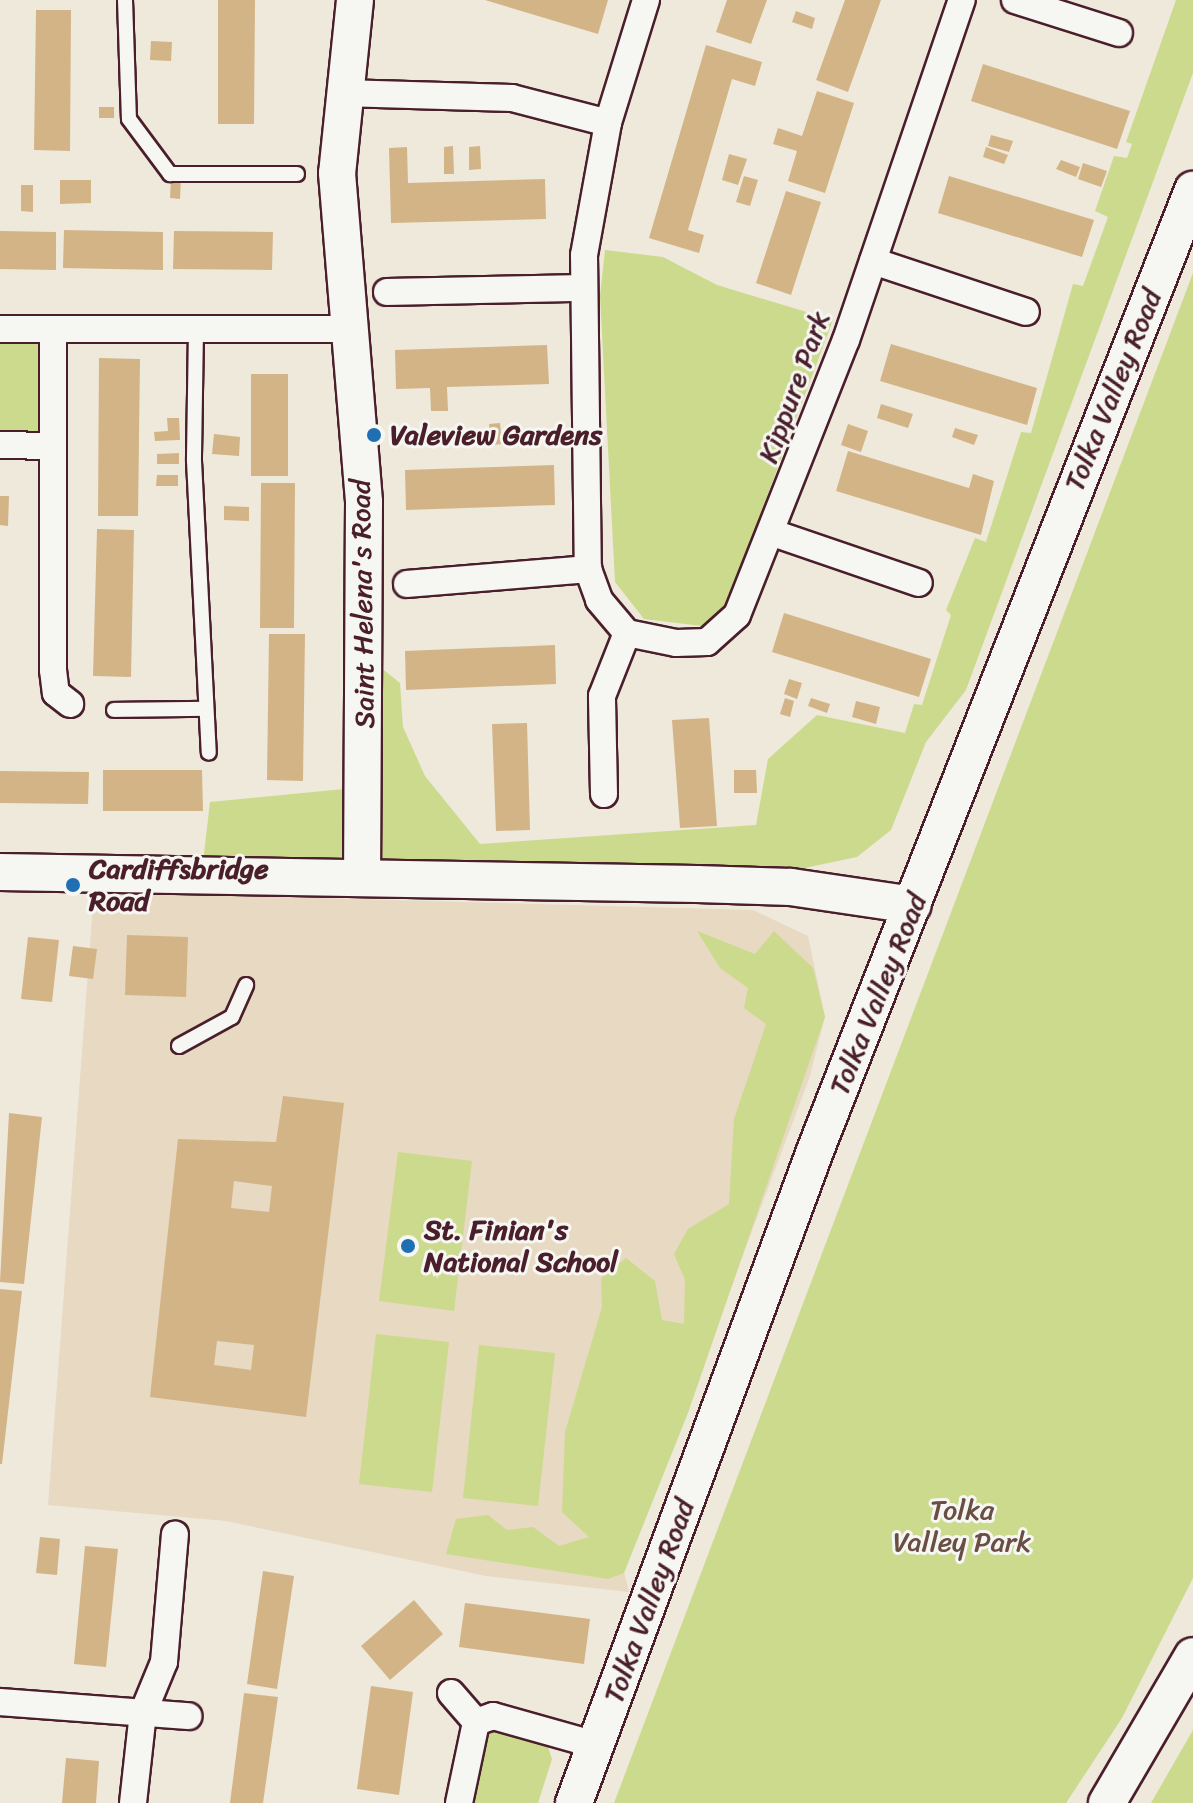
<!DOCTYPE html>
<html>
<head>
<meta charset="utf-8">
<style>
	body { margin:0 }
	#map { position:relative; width:1193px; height:1803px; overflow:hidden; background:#efe9dc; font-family:Sriracha,sans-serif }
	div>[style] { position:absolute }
	.built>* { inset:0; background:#e7d9c2 }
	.green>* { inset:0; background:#ccda8d }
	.building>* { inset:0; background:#d3b486 }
	.roads { filter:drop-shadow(2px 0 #4a1f2b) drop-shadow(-2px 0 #4a1f2b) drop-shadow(0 2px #4a1f2b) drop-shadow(0 -2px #4a1f2b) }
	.lane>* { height:14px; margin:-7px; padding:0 7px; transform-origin:7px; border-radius:7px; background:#f6f6f2 }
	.street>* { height:26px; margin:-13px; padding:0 13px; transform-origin:13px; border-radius:13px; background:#f6f6f2 }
	.secondary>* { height:36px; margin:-18px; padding:0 18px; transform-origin:18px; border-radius:18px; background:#f6f6f2 }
	.dots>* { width:22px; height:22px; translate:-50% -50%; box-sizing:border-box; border:4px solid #f6f6f2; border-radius:50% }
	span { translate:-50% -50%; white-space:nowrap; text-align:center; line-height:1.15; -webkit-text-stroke:6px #f6f6f2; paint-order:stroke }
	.street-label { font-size:28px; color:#4a1f2b }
	.poi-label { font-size:28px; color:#4a1f2b; font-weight:700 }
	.left { translate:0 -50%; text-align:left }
	.park-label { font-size:28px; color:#6a4e44 }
</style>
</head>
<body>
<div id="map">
	<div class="built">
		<div style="clip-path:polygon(94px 892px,753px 910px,808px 936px,825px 1017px,809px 1079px,624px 1572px,629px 1592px,486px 1576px,226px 1521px,48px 1505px)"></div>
	</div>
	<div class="green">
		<div style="clip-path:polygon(1176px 0,1193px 0,1193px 73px,966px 690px,926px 742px,891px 830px,857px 857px,795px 870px,364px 873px,370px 659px,400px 683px,403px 727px,425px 776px,480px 844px,756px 825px,768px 759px,817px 715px,905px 733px,914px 704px,922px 705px,951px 615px,946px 610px,975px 538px,986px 542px,1021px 432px,1031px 433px,1073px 284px,1083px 286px,1108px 217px,1095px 211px,1114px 156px,1127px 158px,1132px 144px,1126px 142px)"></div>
		<div style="clip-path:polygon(605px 250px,663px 257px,717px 285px,833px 320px,726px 606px,702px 626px,644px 619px,615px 582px,600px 296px)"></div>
		<div style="clip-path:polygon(1193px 273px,1193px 1578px,1122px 1718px,1066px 1803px,614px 1803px)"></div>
		<div style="clip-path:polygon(0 331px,52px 332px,52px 445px,0 444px)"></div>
		<div style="clip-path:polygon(364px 787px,361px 874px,202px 871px,210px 802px)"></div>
		<div style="clip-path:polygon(697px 931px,755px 954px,774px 931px,813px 968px,825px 1017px,688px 1413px,624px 1573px,608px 1579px,446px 1554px,456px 1519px,488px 1515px,507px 1530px,533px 1527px,559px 1546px,589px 1537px,562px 1512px,565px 1432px,602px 1307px,601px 1278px,626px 1258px,655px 1281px,662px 1320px,684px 1324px,685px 1280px,674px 1254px,688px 1229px,729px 1204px,734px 1119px,766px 1024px,744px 1008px,748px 988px,720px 968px)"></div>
		<div style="clip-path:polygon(398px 1152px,472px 1161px,454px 1311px,379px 1301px)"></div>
		<div style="clip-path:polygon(376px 1334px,449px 1342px,432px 1492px,359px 1484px)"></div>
		<div style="clip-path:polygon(479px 1345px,555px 1353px,538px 1506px,463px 1498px)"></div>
		<div style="clip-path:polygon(503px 1726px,547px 1744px,552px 1759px,538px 1803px,469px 1803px,476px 1754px,487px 1734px)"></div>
		<div style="clip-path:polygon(1193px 1730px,1193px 1803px,1151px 1803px)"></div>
	</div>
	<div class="building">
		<div style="clip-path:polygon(218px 0,255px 0,254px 124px,218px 124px)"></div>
		<div style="clip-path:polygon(485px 0,608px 0,598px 34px)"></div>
		<div style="clip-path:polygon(727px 0,767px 0,751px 44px,716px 32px)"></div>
		<div style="clip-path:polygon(845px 0,881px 0,848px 92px,816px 80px)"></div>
		<div style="clip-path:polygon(36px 10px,71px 10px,70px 151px,34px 150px)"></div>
		<div style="clip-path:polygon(796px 11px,815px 18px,812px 29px,792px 22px)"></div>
		<div style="clip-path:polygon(151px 41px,172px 42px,171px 61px,150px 60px)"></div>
		<div style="clip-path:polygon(706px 45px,762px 62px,755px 86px,732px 79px,688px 230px,704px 235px,699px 253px,649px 238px)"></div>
		<div style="clip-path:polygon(983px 64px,1130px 111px,1117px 149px,971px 101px)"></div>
		<div style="clip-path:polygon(817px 91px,854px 103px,825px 193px,788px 181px,797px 151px,773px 144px,778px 128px,802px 136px)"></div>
		<div style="clip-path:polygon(99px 107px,114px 107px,114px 118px,99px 118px)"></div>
		<div style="clip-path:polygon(991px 135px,1013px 141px,1009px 152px,988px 146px)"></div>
		<div style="clip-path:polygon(453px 146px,454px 174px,444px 174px,444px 147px)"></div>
		<div style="clip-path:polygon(480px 146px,481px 169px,469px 170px,469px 147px)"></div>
		<div style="clip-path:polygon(407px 147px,408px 183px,545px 179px,546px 219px,391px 223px,389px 148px)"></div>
		<div style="clip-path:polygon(986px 147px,1008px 155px,1004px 164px,983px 157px)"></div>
		<div style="clip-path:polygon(729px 154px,747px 159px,738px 185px,722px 180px)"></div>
		<div style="clip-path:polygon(1061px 160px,1080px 167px,1076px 177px,1056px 169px)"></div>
		<div style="clip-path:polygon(1083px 163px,1107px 171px,1101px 187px,1078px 179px)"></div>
		<div style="clip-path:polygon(744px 176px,758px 180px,750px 206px,736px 202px)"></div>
		<div style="clip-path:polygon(949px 176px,1094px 220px,1082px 257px,938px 213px)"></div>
		<div style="clip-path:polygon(171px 178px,181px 178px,180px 199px,170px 198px)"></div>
		<div style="clip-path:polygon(60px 180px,91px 180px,91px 203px,60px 204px)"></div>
		<div style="clip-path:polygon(21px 185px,33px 185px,33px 212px,21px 211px)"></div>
		<div style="clip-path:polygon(786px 191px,821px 202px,791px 295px,756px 283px)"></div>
		<div style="clip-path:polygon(64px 230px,163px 232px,163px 270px,63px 268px)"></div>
		<div style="clip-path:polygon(0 231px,56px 232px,56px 270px,0 269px)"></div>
		<div style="clip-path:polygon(174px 231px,273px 232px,272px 270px,173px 269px)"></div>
		<div style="clip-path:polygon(891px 344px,1037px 388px,1027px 425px,880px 381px)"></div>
		<div style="clip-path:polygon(547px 345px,549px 384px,447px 387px,448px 411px,431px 411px,430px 388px,396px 389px,395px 350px)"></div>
		<div style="clip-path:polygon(99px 358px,140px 359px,138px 516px,98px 516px)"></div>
		<div style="clip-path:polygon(251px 374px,288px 374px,288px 476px,251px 476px)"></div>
		<div style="clip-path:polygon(881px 404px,913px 414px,908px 428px,877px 418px)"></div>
		<div style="clip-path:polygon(167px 418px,179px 418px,180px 440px,155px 441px,154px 432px,168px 431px)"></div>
		<div style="clip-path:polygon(500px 423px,502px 444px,492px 445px,489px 424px)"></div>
		<div style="clip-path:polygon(848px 424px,868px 431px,861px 452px,841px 445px)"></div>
		<div style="clip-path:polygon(955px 428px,978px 435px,974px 445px,952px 437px)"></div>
		<div style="clip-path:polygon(214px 434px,240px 437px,239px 456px,212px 454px)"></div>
		<div style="clip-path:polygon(848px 451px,969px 488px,973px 474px,994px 481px,981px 535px,836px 491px)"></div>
		<div style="clip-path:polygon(179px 453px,179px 464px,157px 464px,157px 454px)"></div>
		<div style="clip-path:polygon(554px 465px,555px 505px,406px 510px,405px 470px)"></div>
		<div style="clip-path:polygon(157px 475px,178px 475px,178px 486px,156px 486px)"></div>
		<div style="clip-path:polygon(261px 483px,295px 483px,294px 628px,260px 628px)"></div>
		<div style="clip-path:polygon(0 496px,9px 496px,8px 526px,0 525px)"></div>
		<div style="clip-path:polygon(224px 506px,249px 507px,249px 521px,224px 520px)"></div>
		<div style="clip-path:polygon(97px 529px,134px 530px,131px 677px,93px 676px)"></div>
		<div style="clip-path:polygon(784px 613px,931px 659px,919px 697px,772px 652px)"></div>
		<div style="clip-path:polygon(269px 634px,305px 634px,303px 781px,267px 780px)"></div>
		<div style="clip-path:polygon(555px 645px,556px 684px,406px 690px,405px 651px)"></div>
		<div style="clip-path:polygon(789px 679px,802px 683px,797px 699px,784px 694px)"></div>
		<div style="clip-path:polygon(785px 698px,794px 701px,790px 717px,780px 714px)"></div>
		<div style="clip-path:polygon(811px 698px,830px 704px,827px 713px,808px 706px)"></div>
		<div style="clip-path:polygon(856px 701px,880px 707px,876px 724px,852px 717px)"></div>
		<div style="clip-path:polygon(709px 718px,717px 826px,680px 828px,672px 720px)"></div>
		<div style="clip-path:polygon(527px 723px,530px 830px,496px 831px,492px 724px)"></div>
		<div style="clip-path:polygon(103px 770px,202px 770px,203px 811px,103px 811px)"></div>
		<div style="clip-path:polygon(734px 770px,756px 770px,757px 793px,734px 793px)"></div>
		<div style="clip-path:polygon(0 771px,89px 772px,88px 804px,0 803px)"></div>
		<div style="clip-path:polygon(127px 935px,188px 937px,186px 997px,125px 995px)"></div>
		<div style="clip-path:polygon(28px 937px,59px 940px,52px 1002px,21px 999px)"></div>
		<div style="clip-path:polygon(73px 946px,97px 949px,93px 979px,69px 976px)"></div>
		<div style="clip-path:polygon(evenodd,283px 1096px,344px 1103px,306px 1417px,150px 1397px,178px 1139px,276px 1142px,283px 1096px,234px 1181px,272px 1186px,269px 1212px,231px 1208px,234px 1181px,283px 1096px,217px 1341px,254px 1345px,251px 1370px,214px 1365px,217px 1341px)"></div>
		<div style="clip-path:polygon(9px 1113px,42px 1117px,24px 1284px,0 1282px)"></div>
		<div style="clip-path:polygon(0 1289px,22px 1291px,2px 1464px,0 1464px)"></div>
		<div style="clip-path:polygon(40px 1537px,60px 1539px,57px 1575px,36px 1573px)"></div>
		<div style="clip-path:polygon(85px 1546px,118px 1549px,106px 1667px,74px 1664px)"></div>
		<div style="clip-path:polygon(263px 1571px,294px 1576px,277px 1689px,247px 1684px)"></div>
		<div style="clip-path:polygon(414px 1600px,443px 1634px,390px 1680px,361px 1646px)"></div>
		<div style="clip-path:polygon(465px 1603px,590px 1619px,584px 1664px,459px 1647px)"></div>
		<div style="clip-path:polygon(371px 1686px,413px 1692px,399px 1795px,357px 1789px)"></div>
		<div style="clip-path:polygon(244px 1693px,278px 1697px,263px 1803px,230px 1803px)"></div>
		<div style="clip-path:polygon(66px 1758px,99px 1761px,96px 1803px,62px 1803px)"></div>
	</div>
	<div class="roads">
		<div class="lane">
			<div style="left:125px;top:0;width:119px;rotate:88.1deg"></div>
			<div style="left:129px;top:119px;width:69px;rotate:53.3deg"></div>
			<div style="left:170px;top:174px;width:127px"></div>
			<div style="left:196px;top:329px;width:132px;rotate:90.9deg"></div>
			<div style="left:194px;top:461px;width:292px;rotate:87.1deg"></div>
			<div style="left:114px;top:710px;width:88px;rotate:-0.7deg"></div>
			<div style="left:179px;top:1046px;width:60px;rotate:-28.7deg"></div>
			<div style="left:232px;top:1017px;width:35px;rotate:-66deg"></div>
		</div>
		<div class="street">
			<div style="left:646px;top:0;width:129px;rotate:107.2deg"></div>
			<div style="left:608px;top:123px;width:134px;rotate:100.3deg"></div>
			<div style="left:584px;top:255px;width:314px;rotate:89.3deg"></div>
			<div style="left:588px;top:569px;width:33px;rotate:70deg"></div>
			<div style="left:599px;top:600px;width:43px;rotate:49.7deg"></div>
			<div style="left:627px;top:633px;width:50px;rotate:11.5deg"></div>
			<div style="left:676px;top:643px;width:31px;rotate:-2deg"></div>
			<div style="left:707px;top:642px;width:40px;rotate:-42deg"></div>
			<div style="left:737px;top:615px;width:296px;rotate:-68.4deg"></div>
			<div style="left:846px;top:340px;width:359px;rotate:-71.2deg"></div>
			<div style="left:1015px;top:0;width:109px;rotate:17.6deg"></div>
			<div style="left:342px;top:93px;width:170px;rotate:1.7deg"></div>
			<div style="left:512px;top:98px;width:99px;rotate:14.6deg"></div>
			<div style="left:873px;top:261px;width:161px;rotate:18.4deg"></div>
			<div style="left:387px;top:292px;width:196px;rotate:-1.2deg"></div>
			<div style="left:0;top:329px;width:346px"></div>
			<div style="left:53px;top:329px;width:341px;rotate:90deg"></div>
			<div style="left:53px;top:670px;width:23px;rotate:83deg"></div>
			<div style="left:56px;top:693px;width:18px;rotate:38deg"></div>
			<div style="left:0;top:445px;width:53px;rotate:1.1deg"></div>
			<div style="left:773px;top:533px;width:154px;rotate:18.9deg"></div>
			<div style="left:407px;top:584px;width:182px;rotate:-4.7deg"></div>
			<div style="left:604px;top:794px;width:98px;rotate:-91.2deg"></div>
			<div style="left:602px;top:696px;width:68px;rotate:-68.4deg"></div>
			<div style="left:451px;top:1693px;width:38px;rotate:49deg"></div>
			<div style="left:0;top:1702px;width:189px;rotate:4.3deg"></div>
			<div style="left:133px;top:1803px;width:91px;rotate:-83.7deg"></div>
			<div style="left:143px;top:1713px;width:55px;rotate:-67.6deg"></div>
			<div style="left:164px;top:1662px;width:128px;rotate:-85.1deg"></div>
			<div style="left:459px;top:1803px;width:83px;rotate:-78.1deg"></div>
			<div style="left:476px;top:1722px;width:18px;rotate:-19deg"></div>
			<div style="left:493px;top:1716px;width:107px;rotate:15.7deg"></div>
		</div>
		<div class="secondary">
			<div style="left:355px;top:0;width:174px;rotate:95.9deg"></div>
			<div style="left:337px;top:173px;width:330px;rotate:85.3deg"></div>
			<div style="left:364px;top:502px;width:373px;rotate:90.3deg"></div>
			<div style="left:0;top:872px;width:697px;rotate:0.99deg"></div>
			<div style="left:697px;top:884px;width:94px;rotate:1.8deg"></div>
			<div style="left:791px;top:887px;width:123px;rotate:8.4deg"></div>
			<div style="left:574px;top:1803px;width:695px;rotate:-69.71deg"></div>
			<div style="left:815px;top:1151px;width:1033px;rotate:-68.53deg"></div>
			<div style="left:1107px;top:1803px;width:170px;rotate:-59.7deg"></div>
		</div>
	</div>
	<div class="dots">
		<div style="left:374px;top:435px;background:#1f6fb2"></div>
		<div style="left:73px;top:885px;background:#1f6fb2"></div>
		<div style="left:408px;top:1246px;background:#1f6fb2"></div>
	</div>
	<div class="street-label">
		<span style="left:794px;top:387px;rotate:-70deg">Kippure Park</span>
		<span style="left:1113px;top:390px;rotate:-68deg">Tolka Valley Road</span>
		<span style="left:363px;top:604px;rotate:-91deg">Saint Helena's Road</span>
		<span style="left:878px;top:994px;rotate:-68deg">Tolka Valley Road</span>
		<span style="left:649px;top:1601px;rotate:-70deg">Tolka Valley Road</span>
	</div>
	<div class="poi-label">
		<span class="left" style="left:390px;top:435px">Valeview Gardens</span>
		<span class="left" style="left:89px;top:885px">Cardiffsbridge<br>Road</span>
		<span class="left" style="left:424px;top:1246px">St. Finian's<br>National School</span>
	</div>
	<div class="park-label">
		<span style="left:962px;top:1526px">Tolka<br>Valley Park</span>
	</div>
</div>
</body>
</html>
